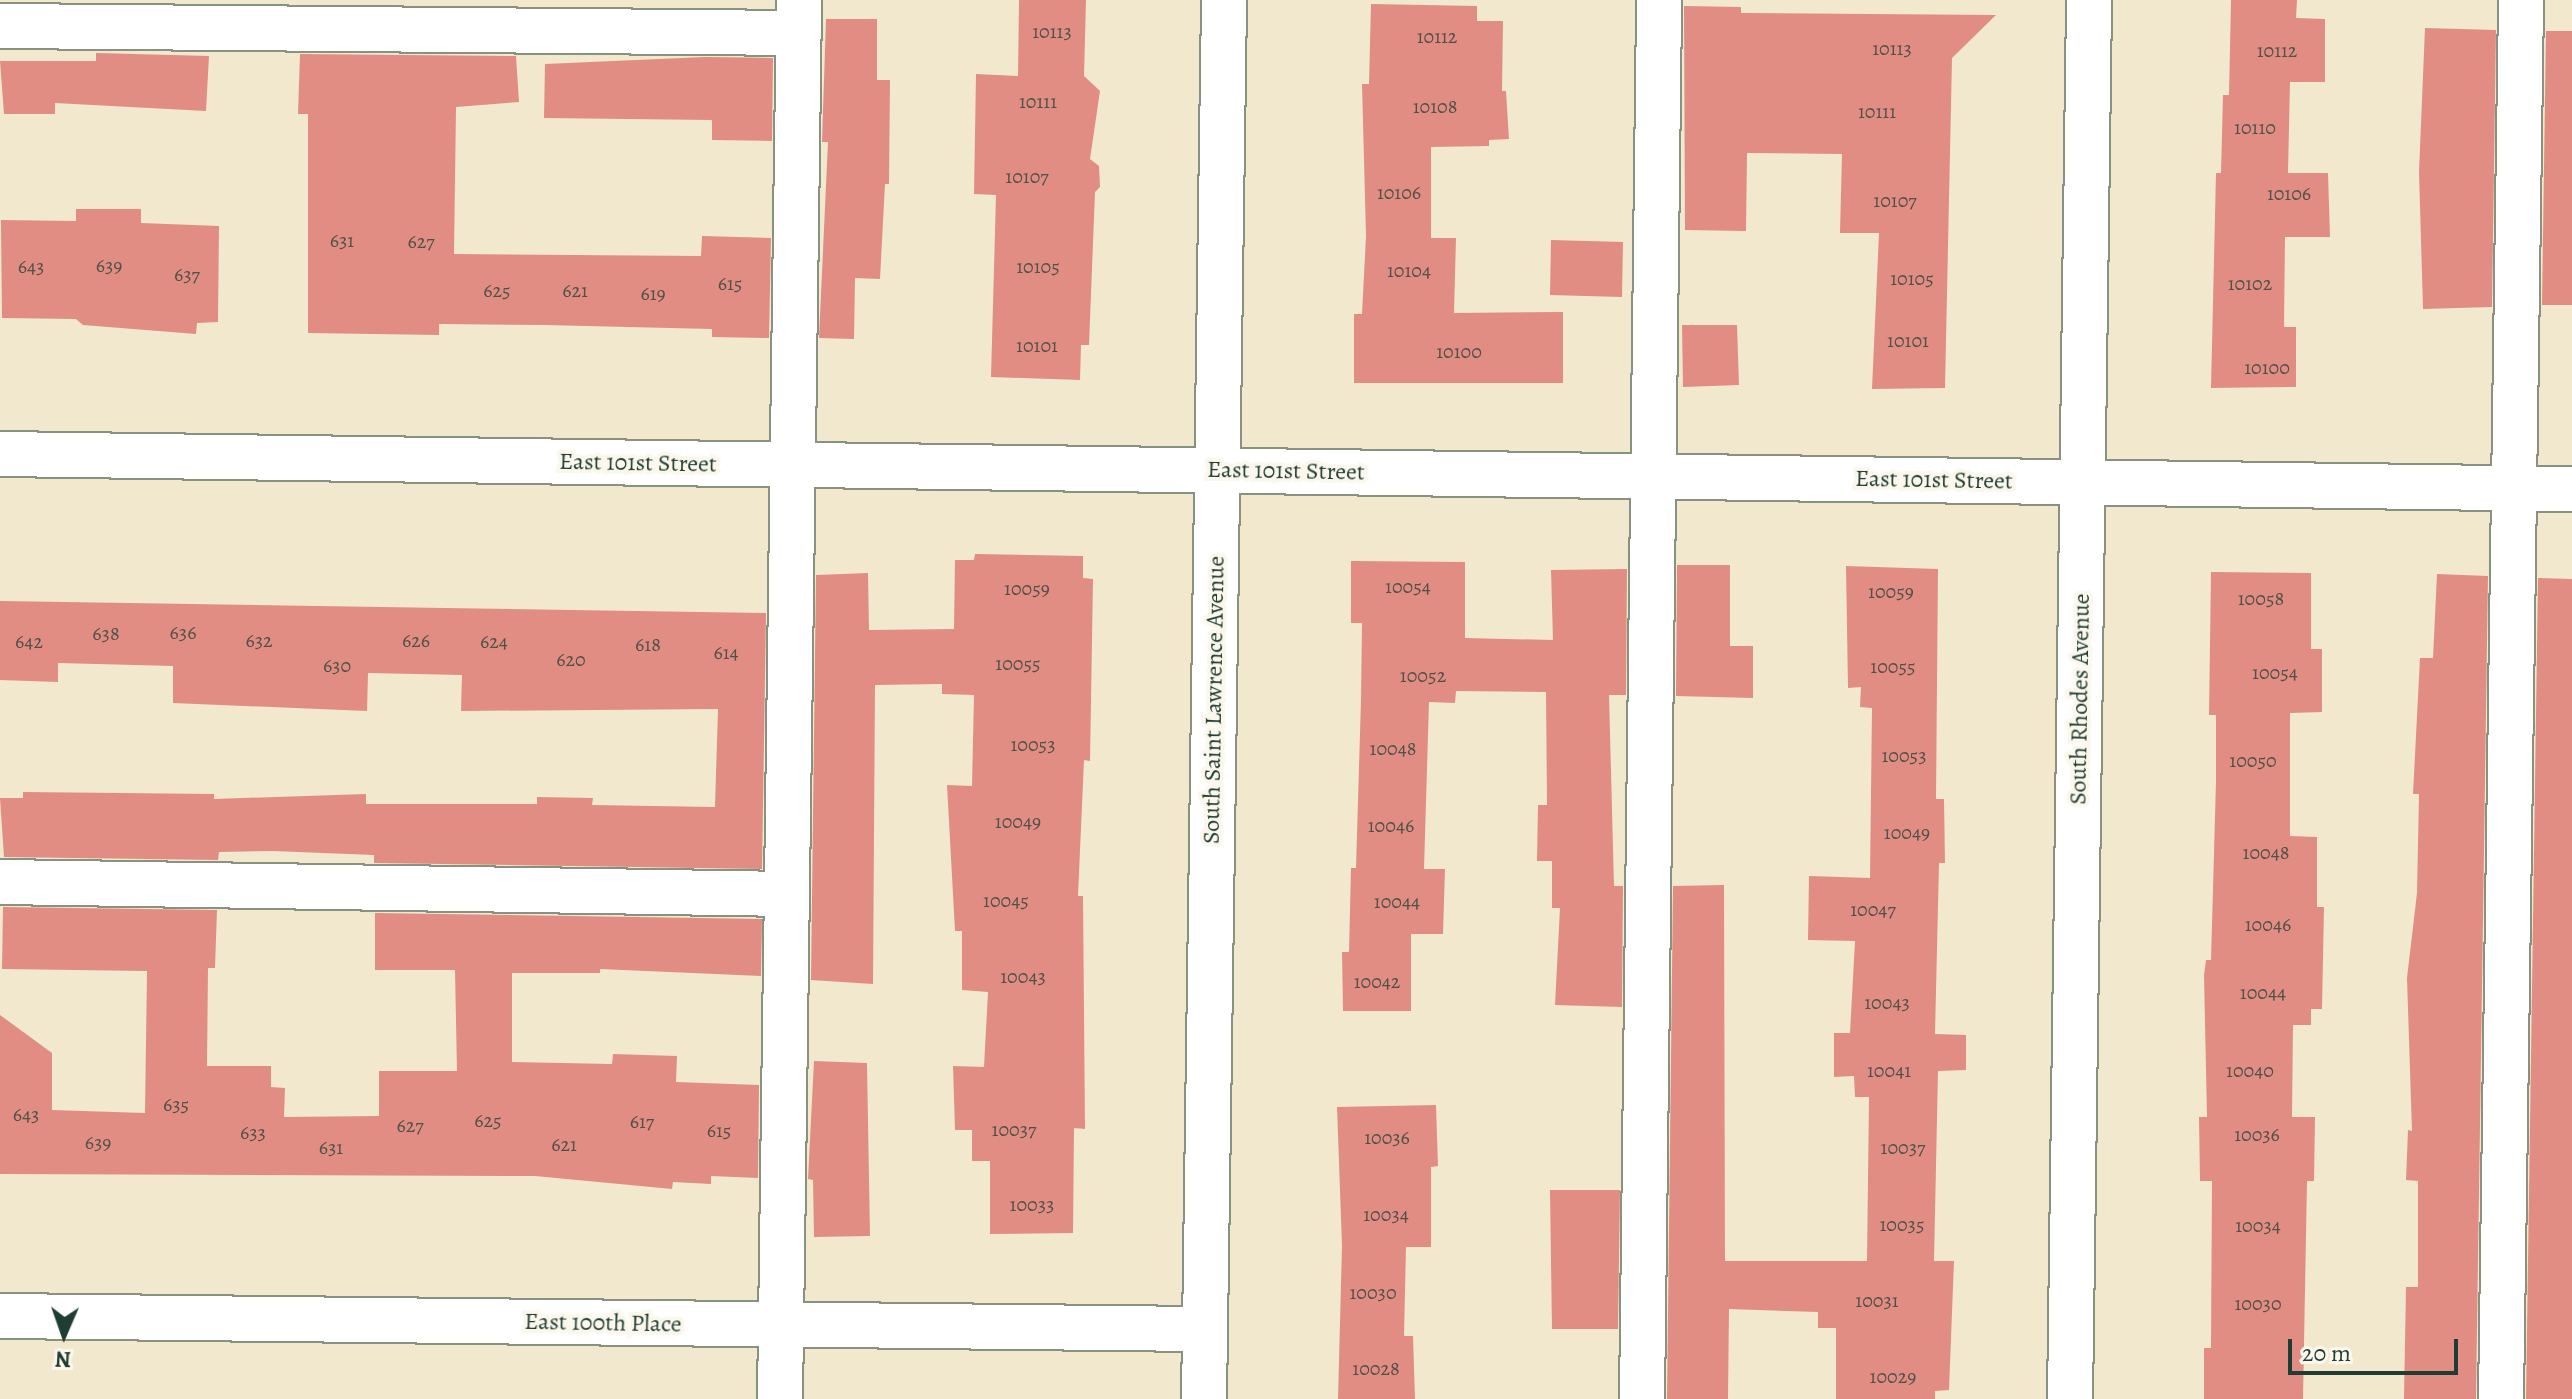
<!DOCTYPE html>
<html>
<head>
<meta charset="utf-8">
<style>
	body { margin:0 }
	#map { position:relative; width:2572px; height:1399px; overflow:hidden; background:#f1e8ce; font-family:Alegreya,serif }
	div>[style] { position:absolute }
	.building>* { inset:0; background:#e18d83 }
	.roads { filter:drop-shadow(2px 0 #889281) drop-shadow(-2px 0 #889281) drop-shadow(0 2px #889281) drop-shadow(0 -2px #889281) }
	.minor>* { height:44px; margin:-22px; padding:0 22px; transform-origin:22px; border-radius:22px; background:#fff }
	span { translate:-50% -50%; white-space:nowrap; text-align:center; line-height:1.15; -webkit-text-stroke:8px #fbf7ec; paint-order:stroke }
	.number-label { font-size:20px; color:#505148 }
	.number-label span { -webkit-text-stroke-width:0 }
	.street-label { font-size:24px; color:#1f3d34 }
	.north { position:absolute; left:24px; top:1295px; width:80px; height:80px; -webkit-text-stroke:6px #fbf7ec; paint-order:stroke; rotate:182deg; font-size:22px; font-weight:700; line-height:32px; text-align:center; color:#1f3d34 }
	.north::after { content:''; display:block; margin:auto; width:28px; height:36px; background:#1f3d34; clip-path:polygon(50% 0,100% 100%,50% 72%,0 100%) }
	.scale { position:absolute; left:2288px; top:1339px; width:170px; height:36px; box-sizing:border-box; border:4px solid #1f3d34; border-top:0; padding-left:10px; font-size:24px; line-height:28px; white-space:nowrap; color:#1f3d34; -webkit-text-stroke:6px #fbf7ec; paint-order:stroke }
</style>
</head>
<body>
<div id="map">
	<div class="building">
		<div style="clip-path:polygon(1019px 0,1086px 0,1084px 76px,1100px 91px,1090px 159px,1099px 166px,1100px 187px,1095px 192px,1089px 345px,1081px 345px,1080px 380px,991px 377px,996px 195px,974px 194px,976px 74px,1018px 76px)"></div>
		<div style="clip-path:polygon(2231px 0,2297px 0,2296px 18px,2325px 19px,2325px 82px,2290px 82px,2288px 173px,2328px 173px,2330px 237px,2285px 237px,2284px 327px,2296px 327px,2296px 387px,2211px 388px,2216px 173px,2221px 173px,2223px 95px,2229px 95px)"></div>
		<div style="clip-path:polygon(1371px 4px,1477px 6px,1477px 21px,1503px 21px,1502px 91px,1506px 91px,1509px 139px,1489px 140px,1489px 146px,1431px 147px,1431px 238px,1456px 238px,1454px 313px,1563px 312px,1563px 383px,1354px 383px,1354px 314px,1362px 314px,1366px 236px,1362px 84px,1369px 84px)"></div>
		<div style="clip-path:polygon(1684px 6px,1741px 7px,1741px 13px,1996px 15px,1952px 58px,1945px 388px,1872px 389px,1879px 233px,1840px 233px,1842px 154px,1747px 153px,1746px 231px,1685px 230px)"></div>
		<div style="clip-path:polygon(826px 19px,877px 19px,877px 80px,890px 80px,889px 184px,885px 184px,880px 279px,855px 278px,854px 339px,819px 338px,828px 142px,822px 142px)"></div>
		<div style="clip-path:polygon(2425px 28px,2496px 30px,2492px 307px,2423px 309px,2419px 172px)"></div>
		<div style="clip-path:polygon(2546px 31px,2572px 31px,2572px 305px,2542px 305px)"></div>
		<div style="clip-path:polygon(96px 53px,209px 56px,206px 111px,55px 103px,55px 114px,4px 114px,0 61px,96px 61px)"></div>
		<div style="clip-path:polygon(300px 54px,516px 56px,519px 102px,456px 107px,454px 254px,701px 256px,702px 236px,771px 238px,769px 338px,712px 337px,712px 329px,544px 325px,439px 324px,439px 335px,308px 333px,308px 114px,298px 114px)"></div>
		<div style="clip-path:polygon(705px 57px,773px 58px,772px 141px,712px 140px,712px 120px,544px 118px,545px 64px)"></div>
		<div style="clip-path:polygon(76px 209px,141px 209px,141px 223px,219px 226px,218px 322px,197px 323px,196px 334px,83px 325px,76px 319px,2px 318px,1px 220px,76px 221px)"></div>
		<div style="clip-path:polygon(1551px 240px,1623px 242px,1622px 297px,1550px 295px)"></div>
		<div style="clip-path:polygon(1682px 325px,1737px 325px,1739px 385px,1683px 387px)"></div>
		<div style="clip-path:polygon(975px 554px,1083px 556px,1083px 578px,1093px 579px,1090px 761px,1084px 760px,1078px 896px,1083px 896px,1085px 1129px,1074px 1128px,1073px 1233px,990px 1234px,990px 1161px,972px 1161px,972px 1130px,955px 1130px,953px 1066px,984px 1067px,988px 992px,962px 990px,962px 931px,955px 931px,947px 785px,972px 786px,974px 695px,942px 694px,942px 684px,875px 685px,873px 984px,811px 980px,816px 575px,868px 573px,869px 630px,954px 629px,955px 560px,974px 560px)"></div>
		<div style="clip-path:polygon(1351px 561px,1465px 562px,1465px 638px,1553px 640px,1551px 570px,1627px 569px,1626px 695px,1609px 695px,1614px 886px,1623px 886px,1622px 1007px,1555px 1005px,1560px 908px,1552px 908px,1552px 861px,1537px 861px,1538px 805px,1547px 805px,1546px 692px,1456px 691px,1455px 703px,1429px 702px,1424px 869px,1445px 869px,1443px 934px,1411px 934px,1411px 1011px,1343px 1011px,1342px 952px,1349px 952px,1351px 868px,1356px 868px,1361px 700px,1362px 623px,1351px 623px)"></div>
		<div style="clip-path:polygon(1677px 565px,1730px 565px,1730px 646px,1753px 646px,1753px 698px,1676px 696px)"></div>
		<div style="clip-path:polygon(1846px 566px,1938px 569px,1936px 799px,1944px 799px,1945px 863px,1939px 863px,1935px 1034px,1966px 1035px,1966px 1070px,1938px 1071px,1934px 1261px,1954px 1261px,1949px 1390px,1935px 1391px,1935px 1399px,1836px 1399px,1836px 1328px,1818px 1328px,1818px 1312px,1729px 1309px,1728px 1399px,1667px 1399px,1673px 886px,1724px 885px,1725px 1261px,1867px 1261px,1869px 1097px,1855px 1097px,1854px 1076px,1834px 1077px,1834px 1033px,1850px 1033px,1855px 941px,1808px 940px,1809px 876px,1870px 878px,1872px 708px,1860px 707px,1861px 687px,1848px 688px)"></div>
		<div style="clip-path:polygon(2211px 572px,2311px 573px,2311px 649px,2322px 649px,2322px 712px,2290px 713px,2290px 836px,2317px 837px,2317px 907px,2324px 907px,2322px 1009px,2311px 1009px,2311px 1025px,2293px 1025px,2292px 1117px,2315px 1117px,2314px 1181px,2307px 1181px,2303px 1399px,2204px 1399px,2204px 1348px,2211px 1348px,2212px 1181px,2200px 1181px,2199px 1117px,2207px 1117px,2204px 975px,2206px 960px,2211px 960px,2216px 781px,2216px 715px,2209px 715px)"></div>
		<div style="clip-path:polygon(2437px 574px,2488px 576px,2476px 1399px,2404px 1399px,2406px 1287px,2418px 1287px,2418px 1181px,2406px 1180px,2408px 1130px,2412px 1131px,2407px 978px,2417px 893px,2419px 794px,2413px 794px,2420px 658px,2433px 658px)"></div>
		<div style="clip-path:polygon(2538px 578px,2572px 579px,2572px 1399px,2526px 1399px)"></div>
		<div style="clip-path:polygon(0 601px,766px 613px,762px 869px,374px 863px,374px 855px,273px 851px,219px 852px,218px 860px,4px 857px,0 798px,23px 798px,23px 792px,214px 794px,214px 799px,366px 794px,366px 804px,537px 804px,537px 797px,593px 798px,592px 805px,715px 807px,718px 709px,461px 711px,462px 675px,368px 673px,367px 711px,173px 703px,173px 666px,58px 663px,58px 682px,0 680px)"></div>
		<div style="clip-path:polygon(3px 907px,217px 910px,215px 968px,208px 968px,207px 1066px,271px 1066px,271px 1087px,285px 1088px,284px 1117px,379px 1116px,379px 1071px,457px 1071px,455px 970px,375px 970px,375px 913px,762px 919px,761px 976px,600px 969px,600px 973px,512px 973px,512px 1062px,612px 1064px,613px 1054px,677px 1056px,676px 1082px,759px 1085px,758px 1178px,711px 1176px,711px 1184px,673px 1182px,672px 1189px,535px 1176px,0 1174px,0 1015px,52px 1053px,52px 1110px,145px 1113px,147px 971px,2px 969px)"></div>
		<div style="clip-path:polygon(814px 1061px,867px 1063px,870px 1236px,814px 1237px,813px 1180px,808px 1179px)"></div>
		<div style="clip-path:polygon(1436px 1105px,1438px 1166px,1431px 1167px,1431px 1247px,1406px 1247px,1404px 1336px,1413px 1336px,1415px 1399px,1338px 1399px,1342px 1246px,1337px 1107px)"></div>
		<div style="clip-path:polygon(1550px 1190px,1620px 1190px,1618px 1329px,1552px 1329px)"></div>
	</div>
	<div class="roads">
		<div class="minor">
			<div style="left:0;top:26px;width:798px;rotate:0.5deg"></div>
			<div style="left:0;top:454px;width:2572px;rotate:0.78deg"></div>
			<div style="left:0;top:882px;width:787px;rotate:0.87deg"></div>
			<div style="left:0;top:1316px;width:1205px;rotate:0.62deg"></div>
			<div style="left:780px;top:1399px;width:1399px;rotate:-89.22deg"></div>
			<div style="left:1204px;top:1399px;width:1399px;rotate:-89.18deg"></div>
			<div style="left:1642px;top:1399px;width:1399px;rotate:-89.3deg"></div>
			<div style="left:2070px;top:1399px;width:1399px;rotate:-89.22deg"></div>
			<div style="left:2501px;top:1399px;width:1399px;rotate:-89.18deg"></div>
		</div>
	</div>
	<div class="number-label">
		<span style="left:1052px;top:31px">10113</span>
		<span style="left:1437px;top:36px">10112</span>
		<span style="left:1892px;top:48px">10113</span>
		<span style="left:2277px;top:50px">10112</span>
		<span style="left:1038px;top:101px">10111</span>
		<span style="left:1435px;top:106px">10108</span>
		<span style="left:1877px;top:111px">10111</span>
		<span style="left:2255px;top:127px">10110</span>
		<span style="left:1027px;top:176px">10107</span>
		<span style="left:1399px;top:192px">10106</span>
		<span style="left:2289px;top:193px">10106</span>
		<span style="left:1895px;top:200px">10107</span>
		<span style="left:342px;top:240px">631</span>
		<span style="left:421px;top:241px">627</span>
		<span style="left:109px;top:265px">639</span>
		<span style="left:31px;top:266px">643</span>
		<span style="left:1038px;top:266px">10105</span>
		<span style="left:1409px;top:270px">10104</span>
		<span style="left:187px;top:274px">637</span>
		<span style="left:1912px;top:278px">10105</span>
		<span style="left:730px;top:283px">615</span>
		<span style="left:2250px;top:283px">10102</span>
		<span style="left:497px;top:290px">625</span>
		<span style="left:575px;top:290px">621</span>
		<span style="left:653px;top:293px">619</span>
		<span style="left:1908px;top:340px">10101</span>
		<span style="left:1037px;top:345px">10101</span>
		<span style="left:1459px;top:351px">10100</span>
		<span style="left:2267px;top:367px">10100</span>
		<span style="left:1408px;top:586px">10054</span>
		<span style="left:1027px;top:588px">10059</span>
		<span style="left:1891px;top:591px">10059</span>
		<span style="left:2261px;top:598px">10058</span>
		<span style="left:183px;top:632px">636</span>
		<span style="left:106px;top:633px">638</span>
		<span style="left:259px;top:640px">632</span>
		<span style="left:416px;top:640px">626</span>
		<span style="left:29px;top:641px">642</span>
		<span style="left:494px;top:641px">624</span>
		<span style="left:648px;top:644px">618</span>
		<span style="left:726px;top:652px">614</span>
		<span style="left:571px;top:659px">620</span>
		<span style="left:1018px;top:663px">10055</span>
		<span style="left:337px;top:665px">630</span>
		<span style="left:1893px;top:666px">10055</span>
		<span style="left:2275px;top:672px">10054</span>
		<span style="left:1423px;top:675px">10052</span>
		<span style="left:1033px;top:744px">10053</span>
		<span style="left:1393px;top:748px">10048</span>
		<span style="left:1904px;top:755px">10053</span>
		<span style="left:2253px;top:760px">10050</span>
		<span style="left:1018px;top:821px">10049</span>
		<span style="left:1391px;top:825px">10046</span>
		<span style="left:1907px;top:832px">10049</span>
		<span style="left:2266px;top:852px">10048</span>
		<span style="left:1006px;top:900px">10045</span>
		<span style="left:1397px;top:901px">10044</span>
		<span style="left:1873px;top:909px">10047</span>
		<span style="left:2268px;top:924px">10046</span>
		<span style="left:1023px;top:976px">10043</span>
		<span style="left:1377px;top:981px">10042</span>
		<span style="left:2263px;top:992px">10044</span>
		<span style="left:1887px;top:1002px">10043</span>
		<span style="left:1889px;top:1070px">10041</span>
		<span style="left:2250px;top:1070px">10040</span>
		<span style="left:176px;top:1104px">635</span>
		<span style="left:26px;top:1114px">643</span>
		<span style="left:488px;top:1120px">625</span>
		<span style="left:642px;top:1121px">617</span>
		<span style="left:410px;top:1125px">627</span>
		<span style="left:1014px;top:1129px">10037</span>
		<span style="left:719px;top:1130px">615</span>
		<span style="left:253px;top:1132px">633</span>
		<span style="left:2257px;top:1134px">10036</span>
		<span style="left:1387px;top:1137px">10036</span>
		<span style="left:98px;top:1142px">639</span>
		<span style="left:564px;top:1144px">621</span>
		<span style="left:331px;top:1147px">631</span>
		<span style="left:1903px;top:1147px">10037</span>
		<span style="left:1032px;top:1204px">10033</span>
		<span style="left:1386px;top:1214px">10034</span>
		<span style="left:1902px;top:1224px">10035</span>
		<span style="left:2258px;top:1225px">10034</span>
		<span style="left:1373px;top:1292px">10030</span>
		<span style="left:1877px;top:1300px">10031</span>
		<span style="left:2258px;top:1303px">10030</span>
		<span style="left:1376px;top:1368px">10028</span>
		<span style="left:1893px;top:1376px">10029</span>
	</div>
	<div class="street-label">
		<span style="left:638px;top:463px;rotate:1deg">East 101st Street</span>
		<span style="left:1286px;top:471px;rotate:1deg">East 101st Street</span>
		<span style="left:1934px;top:480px;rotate:1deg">East 101st Street</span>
		<span style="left:2080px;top:699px;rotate:-89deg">South Rhodes Avenue</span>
		<span style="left:1214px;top:700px;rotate:-89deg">South Saint Lawrence Avenue</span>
		<span style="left:603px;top:1323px;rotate:1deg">East 100th Place</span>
	</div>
	<div class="north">N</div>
	<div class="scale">20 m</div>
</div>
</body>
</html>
